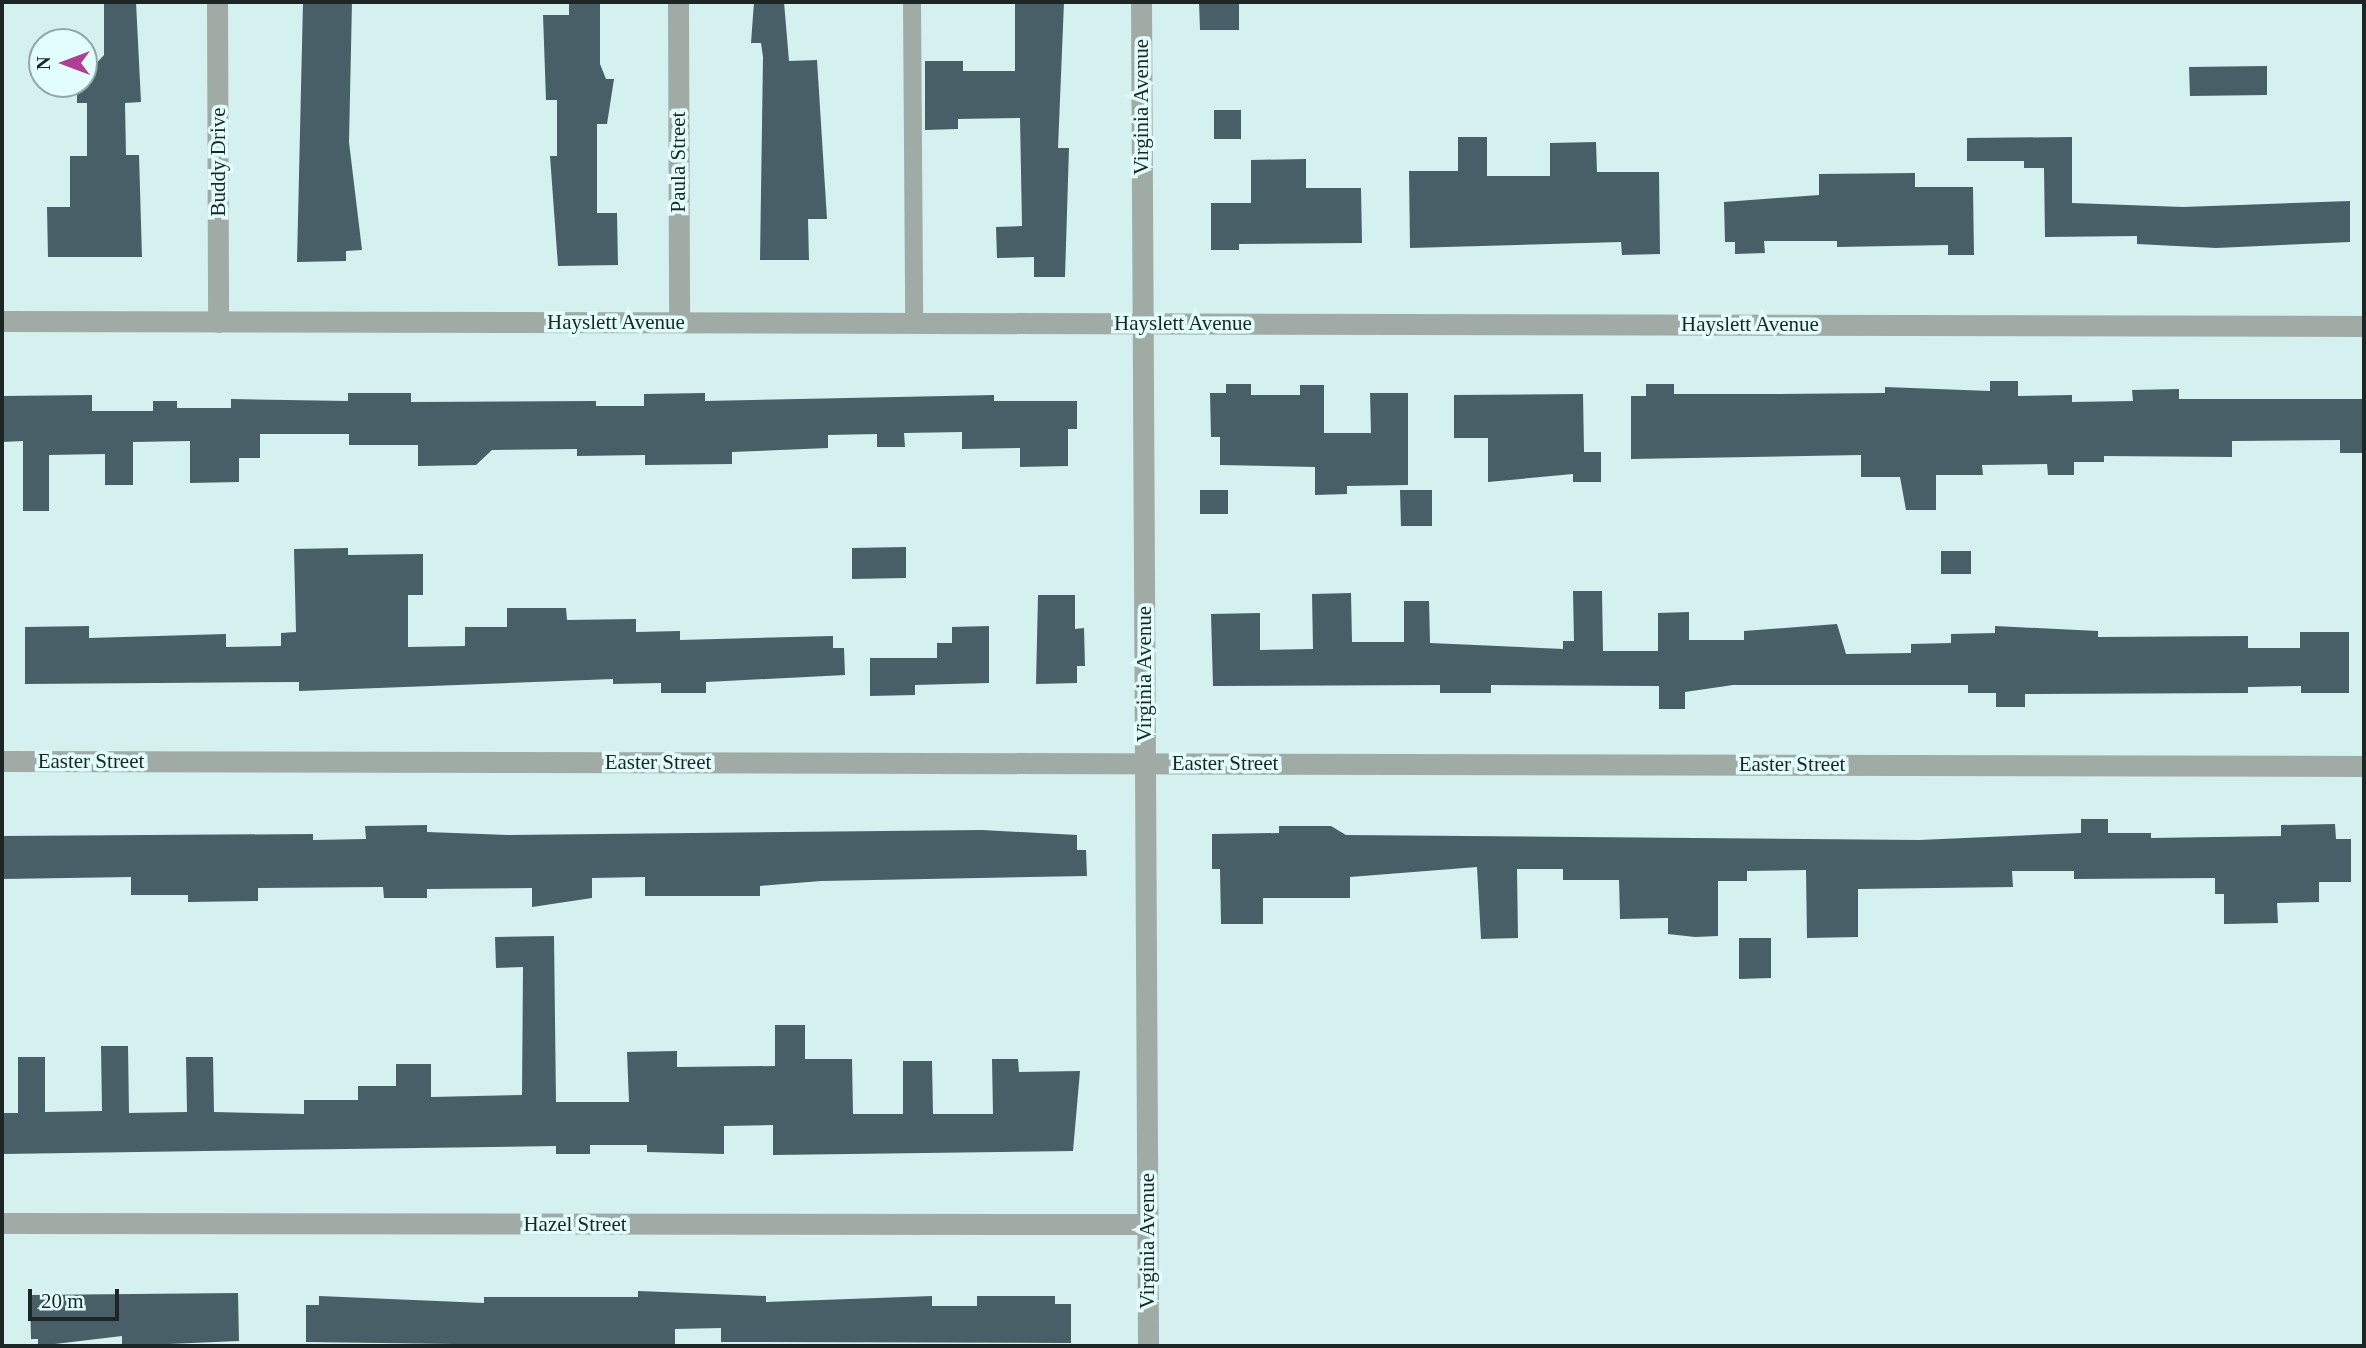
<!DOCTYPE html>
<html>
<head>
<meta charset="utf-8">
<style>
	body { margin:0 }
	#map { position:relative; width:2366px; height:1348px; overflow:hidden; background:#d4f0ef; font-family:"Times New Roman",serif }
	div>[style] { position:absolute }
	.building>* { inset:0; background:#495f68 }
	.service>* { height:18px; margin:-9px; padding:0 9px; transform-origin:9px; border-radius:9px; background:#a1aba6 }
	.minor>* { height:21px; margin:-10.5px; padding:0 10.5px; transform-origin:10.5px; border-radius:10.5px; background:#a1aba6 }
	.tertiary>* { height:21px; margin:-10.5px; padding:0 10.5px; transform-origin:10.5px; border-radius:10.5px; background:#a1aba6 }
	span { translate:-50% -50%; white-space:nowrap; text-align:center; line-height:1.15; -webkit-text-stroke:7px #e1fefc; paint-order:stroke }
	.street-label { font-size:21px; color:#1b2625 }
	.frame { position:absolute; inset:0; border:4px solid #1b2625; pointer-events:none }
	.north { position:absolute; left:28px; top:28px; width:70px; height:70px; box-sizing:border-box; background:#e1fefc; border:2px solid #92a8a6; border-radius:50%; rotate:270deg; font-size:19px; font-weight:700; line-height:28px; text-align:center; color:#1b2625 }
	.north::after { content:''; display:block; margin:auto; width:24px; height:32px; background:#b33d94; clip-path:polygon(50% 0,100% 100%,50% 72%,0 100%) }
	.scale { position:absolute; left:28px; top:1289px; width:91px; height:32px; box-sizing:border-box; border:4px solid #1b2625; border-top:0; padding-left:9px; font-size:21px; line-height:24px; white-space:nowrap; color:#1b2625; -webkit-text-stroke:5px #e1fefc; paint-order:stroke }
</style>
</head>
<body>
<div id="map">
	<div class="building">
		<div style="clip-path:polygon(104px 2px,136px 2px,141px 102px,125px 103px,126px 155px,139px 155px,142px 257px,48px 257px,47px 207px,70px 207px,70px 156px,87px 156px,87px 103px,77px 103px,77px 84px,104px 55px)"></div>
		<div style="clip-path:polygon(303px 2px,352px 2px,349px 142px,362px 250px,346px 251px,346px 261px,297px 262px)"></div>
		<div style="clip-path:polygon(569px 2px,600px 2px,600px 64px,606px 79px,614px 79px,607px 124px,597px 124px,597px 213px,617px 213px,618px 265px,558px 266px,550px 156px,557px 156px,557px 100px,546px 100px,543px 15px,569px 15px)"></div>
		<div style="clip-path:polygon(754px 2px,784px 2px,789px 61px,817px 60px,827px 219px,808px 219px,809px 260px,760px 260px,763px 57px,761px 43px,751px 43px)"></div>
		<div style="clip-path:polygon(1015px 2px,1064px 2px,1058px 148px,1069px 148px,1065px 277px,1034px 277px,1034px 257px,997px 258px,996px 227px,1022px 226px,1020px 118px,958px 119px,958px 129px,925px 130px,925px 61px,963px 61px,963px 71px,1015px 71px)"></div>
		<div style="clip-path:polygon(1199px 2px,1239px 2px,1239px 30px,1200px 30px)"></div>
		<div style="clip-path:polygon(2267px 66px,2267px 95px,2190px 96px,2189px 67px)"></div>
		<div style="clip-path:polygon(1214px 110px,1241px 110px,1241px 139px,1214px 139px)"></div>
		<div style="clip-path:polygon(1458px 137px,1487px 137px,1487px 176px,1550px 176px,1550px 143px,1596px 142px,1597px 172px,1659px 172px,1660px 254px,1622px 255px,1621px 242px,1410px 248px,1409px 171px,1458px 171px)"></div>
		<div style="clip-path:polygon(2072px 137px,2072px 203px,2183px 207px,2350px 201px,2350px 242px,2216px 248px,2137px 244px,2137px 236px,2045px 237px,2044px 168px,2024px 168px,2024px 161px,1967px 161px,1967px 138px)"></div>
		<div style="clip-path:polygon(1306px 159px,1306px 188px,1361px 188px,1362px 243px,1239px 244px,1239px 250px,1211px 250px,1211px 203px,1251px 203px,1251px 160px)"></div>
		<div style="clip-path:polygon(1915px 173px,1915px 187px,1973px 187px,1974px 255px,1948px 255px,1948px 245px,1837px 247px,1837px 241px,1764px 241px,1765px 253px,1735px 254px,1735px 242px,1725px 242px,1724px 202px,1819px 195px,1819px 174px)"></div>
		<div style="clip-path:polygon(1990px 381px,2018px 381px,2018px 396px,2072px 395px,2072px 402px,2133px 401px,2132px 390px,2179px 389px,2179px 399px,2364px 399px,2364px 453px,2340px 453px,2340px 440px,2232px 441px,2232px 457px,2104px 456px,2104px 462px,2074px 462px,2074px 475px,2048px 475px,2047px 464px,1982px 465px,1983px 475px,1936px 475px,1936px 510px,1906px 510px,1900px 477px,1861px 477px,1861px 455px,1631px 459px,1631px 396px,1646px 396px,1646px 384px,1674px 384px,1674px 394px,1768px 394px,1885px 393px,1885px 387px,1990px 391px)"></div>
		<div style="clip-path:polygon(1226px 384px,1251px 384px,1251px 395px,1300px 395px,1300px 385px,1324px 385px,1324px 433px,1371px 433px,1370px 393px,1408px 393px,1408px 485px,1347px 486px,1347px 494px,1315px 495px,1315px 467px,1220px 465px,1220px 437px,1211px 437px,1210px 393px,1226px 393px)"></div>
		<div style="clip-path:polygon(348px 393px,411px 393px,411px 402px,596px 401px,596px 406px,644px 406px,644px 394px,705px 393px,705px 401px,994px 395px,994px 401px,1077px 401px,1077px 429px,1068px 429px,1068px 466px,1020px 467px,1020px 448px,962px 449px,962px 432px,904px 433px,905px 447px,877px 447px,877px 434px,828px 435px,828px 448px,732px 452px,732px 464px,645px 465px,645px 455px,577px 456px,577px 449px,492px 450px,476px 465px,418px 466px,418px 445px,349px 445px,349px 434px,260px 434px,260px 458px,239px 458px,239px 482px,190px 483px,190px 441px,133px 442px,133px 485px,105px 485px,105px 454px,49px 455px,49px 511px,23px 511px,23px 441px,2px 442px,2px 396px,92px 395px,92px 411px,153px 411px,153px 401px,177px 401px,177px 408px,231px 408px,231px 399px,348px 401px)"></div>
		<div style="clip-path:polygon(1583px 394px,1584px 452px,1601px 452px,1601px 482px,1573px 482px,1573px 474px,1488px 482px,1488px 438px,1454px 438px,1454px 395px)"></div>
		<div style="clip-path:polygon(1200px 490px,1228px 490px,1228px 514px,1200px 514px)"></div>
		<div style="clip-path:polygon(1400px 490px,1432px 490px,1432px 526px,1401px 526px)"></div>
		<div style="clip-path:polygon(906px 547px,906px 578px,852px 579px,852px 548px)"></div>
		<div style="clip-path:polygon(348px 548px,348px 555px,423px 554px,423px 595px,408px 595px,408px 647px,465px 646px,465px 627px,507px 627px,507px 608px,566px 608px,567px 620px,636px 619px,636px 632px,680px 631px,680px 640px,833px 636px,833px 648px,844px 648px,845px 675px,706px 682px,706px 693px,661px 693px,661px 683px,613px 684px,613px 679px,299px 691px,299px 682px,25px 684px,25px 627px,89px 626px,89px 638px,226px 634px,226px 647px,281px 646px,281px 633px,296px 632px,294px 549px)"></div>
		<div style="clip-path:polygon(1941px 551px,1971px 551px,1971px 574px,1941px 574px)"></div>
		<div style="clip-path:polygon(1573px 591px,1602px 591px,1603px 651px,1658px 651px,1658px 613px,1689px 612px,1689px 640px,1744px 640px,1744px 631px,1837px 624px,1846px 654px,1911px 653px,1911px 644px,1951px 643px,1951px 634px,1995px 633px,1995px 626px,2098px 631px,2098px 637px,2248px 636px,2248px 648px,2300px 648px,2300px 632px,2349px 632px,2349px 693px,2301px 693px,2301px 686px,2248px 687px,2248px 693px,2025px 694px,2025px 707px,1996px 707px,1996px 693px,1968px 693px,1968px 685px,1733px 685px,1685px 692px,1685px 709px,1659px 709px,1659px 686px,1491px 685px,1491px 693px,1440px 693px,1440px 685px,1213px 686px,1211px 614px,1260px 613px,1260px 650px,1313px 649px,1312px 594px,1351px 593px,1352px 642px,1404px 642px,1404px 601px,1429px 601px,1430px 643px,1563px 649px,1563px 641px,1574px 641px)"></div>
		<div style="clip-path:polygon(1038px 595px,1075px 595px,1075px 629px,1084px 628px,1085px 666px,1077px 666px,1077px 683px,1036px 684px)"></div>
		<div style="clip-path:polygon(989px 626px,989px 683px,915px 685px,915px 695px,870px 696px,870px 658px,937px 658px,937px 643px,952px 643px,952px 627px)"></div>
		<div style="clip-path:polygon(2081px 819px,2108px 819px,2108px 833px,2151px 833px,2151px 838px,2281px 836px,2281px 825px,2335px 824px,2336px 839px,2351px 839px,2351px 882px,2319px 882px,2319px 902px,2277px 903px,2278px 923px,2224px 924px,2224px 894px,2215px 894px,2215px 878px,2074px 879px,2074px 871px,2012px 871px,2013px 887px,1858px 889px,1858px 937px,1807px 938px,1806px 870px,1747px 871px,1747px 881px,1718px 881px,1718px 936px,1695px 937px,1668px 934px,1668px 918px,1620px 919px,1619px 880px,1563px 880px,1563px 869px,1517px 869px,1518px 938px,1481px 939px,1477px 867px,1350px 877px,1350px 898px,1263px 898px,1263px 924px,1221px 924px,1220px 869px,1212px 869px,1212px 834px,1279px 833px,1279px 826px,1331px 826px,1346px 835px,1919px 840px,2081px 833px)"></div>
		<div style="clip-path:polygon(427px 825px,427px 832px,508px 835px,982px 830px,1077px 835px,1077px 850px,1086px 850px,1087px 876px,821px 881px,760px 886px,760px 896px,645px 896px,645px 877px,592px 878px,592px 898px,532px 907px,532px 888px,427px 889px,427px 898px,384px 898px,383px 887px,258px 888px,258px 901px,188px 902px,188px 895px,131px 895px,131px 877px,2px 879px,2px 836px,313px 834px,313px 840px,366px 839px,365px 826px)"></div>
		<div style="clip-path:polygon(554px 936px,556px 1102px,629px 1102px,627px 1052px,677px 1051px,677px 1067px,775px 1066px,775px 1025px,805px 1025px,805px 1059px,852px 1059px,853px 1114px,903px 1114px,903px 1061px,932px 1061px,933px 1114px,993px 1114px,992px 1059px,1018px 1059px,1019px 1072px,1080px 1071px,1073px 1151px,773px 1155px,773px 1125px,724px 1126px,724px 1154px,647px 1152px,647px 1145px,590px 1145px,590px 1154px,556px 1154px,556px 1146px,2px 1154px,2px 1113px,18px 1113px,18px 1057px,45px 1057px,45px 1112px,102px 1111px,101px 1046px,128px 1046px,129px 1113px,187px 1112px,186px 1057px,213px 1057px,214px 1112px,304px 1114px,304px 1100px,358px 1100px,358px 1086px,396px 1086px,396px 1064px,431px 1064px,431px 1097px,522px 1095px,523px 967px,496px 968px,495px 937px)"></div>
		<div style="clip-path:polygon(1739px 938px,1771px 938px,1771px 978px,1739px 979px)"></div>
		<div style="clip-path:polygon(638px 1291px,766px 1296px,766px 1302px,932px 1296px,932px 1306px,977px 1306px,977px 1296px,1055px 1296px,1055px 1304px,1071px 1304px,1071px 1343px,721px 1342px,721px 1328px,675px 1329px,675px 1344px,597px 1346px,306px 1342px,306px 1305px,319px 1305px,319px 1296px,484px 1303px,484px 1297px,638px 1297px)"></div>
		<div style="clip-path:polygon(238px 1293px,239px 1341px,122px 1346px,122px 1336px,38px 1346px,38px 1339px,31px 1339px,30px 1295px)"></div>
	</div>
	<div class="service">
		<div style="left:912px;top:2px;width:320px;rotate:89.6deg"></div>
	</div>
	<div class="minor">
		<div style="left:217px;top:2px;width:320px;rotate:89.8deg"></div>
		<div style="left:678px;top:2px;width:320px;rotate:89.8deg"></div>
		<div style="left:2px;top:321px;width:2362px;rotate:0.12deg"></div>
		<div style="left:2px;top:761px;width:2362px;rotate:0.12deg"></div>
		<div style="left:2px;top:1223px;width:1145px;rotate:0.05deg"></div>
	</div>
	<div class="tertiary">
		<div style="left:1141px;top:2px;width:1344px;rotate:89.7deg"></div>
	</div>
	<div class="street-label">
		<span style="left:1141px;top:107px;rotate:-90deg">Virginia Avenue</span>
		<span style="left:218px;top:162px;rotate:-90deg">Buddy Drive</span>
		<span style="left:678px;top:162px;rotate:-90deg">Paula Street</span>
		<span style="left:616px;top:322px">Hayslett Avenue</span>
		<span style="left:1183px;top:323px">Hayslett Avenue</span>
		<span style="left:1750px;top:324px">Hayslett Avenue</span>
		<span style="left:1144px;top:674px;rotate:-90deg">Virginia Avenue</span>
		<span style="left:91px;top:761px">Easter Street</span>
		<span style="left:658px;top:762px">Easter Street</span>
		<span style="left:1225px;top:763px">Easter Street</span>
		<span style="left:1792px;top:764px">Easter Street</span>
		<span style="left:575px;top:1224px">Hazel Street</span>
		<span style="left:1147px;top:1241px;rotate:-90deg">Virginia Avenue</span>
	</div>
	<div class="frame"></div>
	<div class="north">N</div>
	<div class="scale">20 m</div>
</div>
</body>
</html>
